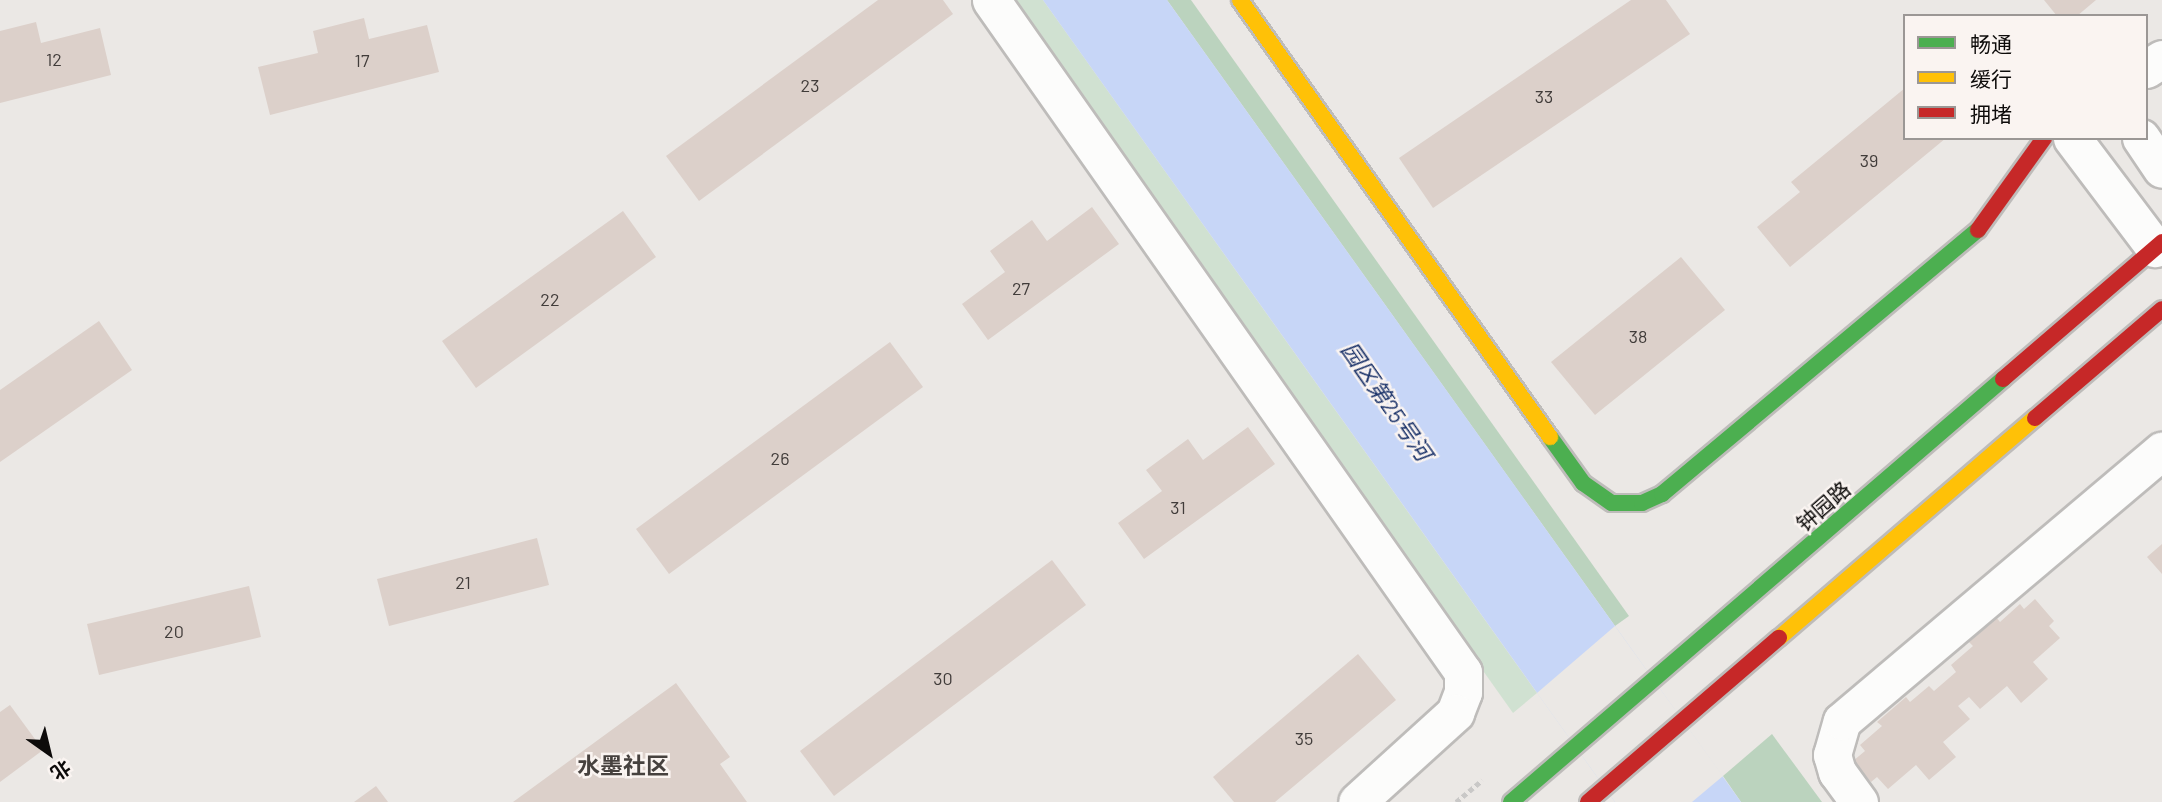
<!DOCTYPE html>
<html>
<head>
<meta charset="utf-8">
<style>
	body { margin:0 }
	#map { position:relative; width:2162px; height:802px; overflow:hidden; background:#ebe8e5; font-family:Barlow,"Noto Sans SC",sans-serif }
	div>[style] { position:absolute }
	.green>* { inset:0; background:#d0e1d1 }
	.forest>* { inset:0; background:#bbd3be }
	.water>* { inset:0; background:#c7d6f7 }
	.pier>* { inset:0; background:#ebe8e5 }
	.building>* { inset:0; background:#dcd0ca }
	.path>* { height:4.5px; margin-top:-2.25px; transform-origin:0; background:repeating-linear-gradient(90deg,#c9c8c7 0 5px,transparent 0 8.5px) }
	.roads { filter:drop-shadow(2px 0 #bebcba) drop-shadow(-2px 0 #bebcba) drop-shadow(0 2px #bebcba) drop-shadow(0 -2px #bebcba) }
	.street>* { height:37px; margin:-18.5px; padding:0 18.5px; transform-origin:18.5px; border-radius:18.5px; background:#fcfcfb }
	.fast>* { height:16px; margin:-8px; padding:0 8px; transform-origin:8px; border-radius:8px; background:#4caf50 }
	.slow>* { height:16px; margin:-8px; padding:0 8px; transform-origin:8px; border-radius:8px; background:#ffc107 }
	.jam>* { height:16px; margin:-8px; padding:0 8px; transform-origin:8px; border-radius:8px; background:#c62828 }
	span { translate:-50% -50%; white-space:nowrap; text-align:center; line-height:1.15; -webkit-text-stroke:5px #faf4f1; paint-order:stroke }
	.number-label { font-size:18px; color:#413c3a }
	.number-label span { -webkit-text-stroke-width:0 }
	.street-label { font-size:21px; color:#0d0b0a }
	.water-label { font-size:23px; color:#1a3269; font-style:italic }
	.neighbourhood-label { font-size:23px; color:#46413e; font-weight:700 }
	.legend { position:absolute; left:1903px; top:14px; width:245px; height:126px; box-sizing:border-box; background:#faf4f1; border:2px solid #9b9795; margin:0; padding:9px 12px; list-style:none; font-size:21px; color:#0d0b0a }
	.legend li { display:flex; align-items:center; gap:14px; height:35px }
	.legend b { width:35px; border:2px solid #9b9795 }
	.north { position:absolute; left:14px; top:718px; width:70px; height:70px; -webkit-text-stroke:5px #faf4f1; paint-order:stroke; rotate:146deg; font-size:19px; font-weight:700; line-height:28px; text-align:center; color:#0d0b0a }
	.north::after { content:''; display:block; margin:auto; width:24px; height:32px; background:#0d0b0a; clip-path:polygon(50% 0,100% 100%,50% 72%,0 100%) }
</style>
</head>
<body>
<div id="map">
	<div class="green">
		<div style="clip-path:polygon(1007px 0,1043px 0,1537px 693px,1513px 713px)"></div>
	</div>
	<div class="forest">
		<div style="clip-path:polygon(1167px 0,1191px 0,1629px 616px,1615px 626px)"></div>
		<div style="clip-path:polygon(1772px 734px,1822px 802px,1741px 802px,1723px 776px)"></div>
	</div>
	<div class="water">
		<div style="clip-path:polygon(1043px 0,1167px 0,1741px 802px,1615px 802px)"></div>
	</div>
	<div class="pier">
		<div style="clip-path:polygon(1615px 626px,1723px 776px,1692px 802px,1615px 802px,1537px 693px)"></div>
	</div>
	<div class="building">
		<div style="clip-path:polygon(878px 0,943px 0,953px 14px,699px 201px,666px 156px)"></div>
		<div style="clip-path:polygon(1631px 0,1666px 0,1690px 34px,1433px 208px,1399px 158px)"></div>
		<div style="clip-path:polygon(2044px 0,2096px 0,2077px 16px,2057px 16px)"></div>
		<div style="clip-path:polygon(364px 18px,369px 39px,427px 25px,439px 72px,270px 115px,258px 67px,318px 53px,313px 31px)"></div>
		<div style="clip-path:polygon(36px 22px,41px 43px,100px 28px,111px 75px,0 103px,0 31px)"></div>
		<div style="clip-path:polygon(1905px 88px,1905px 138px,1946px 138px,1790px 267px,1757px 227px,1800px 192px,1791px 182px)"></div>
		<div style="clip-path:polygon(1092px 207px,1119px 244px,988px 340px,962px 304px,1005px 272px,990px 251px,1032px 220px,1047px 241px)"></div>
		<div style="clip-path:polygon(623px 211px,656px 257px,476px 388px,442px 341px)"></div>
		<div style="clip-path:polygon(1681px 257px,1725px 310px,1595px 415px,1551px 362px)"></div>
		<div style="clip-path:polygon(99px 321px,132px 370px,0 462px,0 390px)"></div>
		<div style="clip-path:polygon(890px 342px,923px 387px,669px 574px,636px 529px)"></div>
		<div style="clip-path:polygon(1248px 427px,1275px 464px,1144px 559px,1118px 523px,1162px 491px,1146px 470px,1188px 439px,1203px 460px)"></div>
		<div style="clip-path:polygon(537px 538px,549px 585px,389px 626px,377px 579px)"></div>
		<div style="clip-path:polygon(2162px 544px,2162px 574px,2147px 557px)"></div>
		<div style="clip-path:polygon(1052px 560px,1086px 605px,834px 796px,800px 751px)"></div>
		<div style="clip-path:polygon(249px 586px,261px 637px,99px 675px,87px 624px)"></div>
		<div style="clip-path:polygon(2035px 599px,2054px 621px,2049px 626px,2060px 638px,2033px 662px,2048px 679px,2021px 703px,2007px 686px,1980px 709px,1969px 697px,1958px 706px,1970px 719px,1943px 742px,1956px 757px,1929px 780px,1916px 765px,1888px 789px,1877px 777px,1871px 782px,1853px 761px,1865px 751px,1860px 745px,1882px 726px,1877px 722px,1906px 697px,1910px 702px,1929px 686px,1934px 691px,1956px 672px,1951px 665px,1973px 646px,1968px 641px,1996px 617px,2000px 622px,2020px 604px,2024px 609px)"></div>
		<div style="clip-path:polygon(1358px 654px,1396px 700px,1275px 802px,1234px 802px,1213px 777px)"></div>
		<div style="clip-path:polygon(676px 683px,730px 757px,720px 764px,747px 802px,513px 802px)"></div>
		<div style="clip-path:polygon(10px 705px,43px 750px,0 782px,0 712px)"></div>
		<div style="clip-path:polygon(376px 786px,388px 802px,354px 802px)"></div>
	</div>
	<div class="path">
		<div style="left:1456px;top:802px;width:34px;rotate:-40deg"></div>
	</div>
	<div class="roads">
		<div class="street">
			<div style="left:991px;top:0;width:821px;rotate:54.92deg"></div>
			<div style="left:1463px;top:672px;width:20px;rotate:90deg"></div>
			<div style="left:1463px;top:692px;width:22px;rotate:111deg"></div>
			<div style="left:1455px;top:713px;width:132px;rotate:137.8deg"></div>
			<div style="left:2146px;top:69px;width:19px;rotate:-32deg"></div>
			<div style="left:2072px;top:138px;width:138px;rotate:53deg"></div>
			<div style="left:2141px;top:138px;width:37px;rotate:56deg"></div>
			<div style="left:1859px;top:802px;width:37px;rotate:-126deg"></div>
			<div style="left:1837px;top:772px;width:18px;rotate:-106deg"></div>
			<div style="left:1832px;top:755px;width:35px;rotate:-74deg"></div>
			<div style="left:1842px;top:721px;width:419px;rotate:-40.2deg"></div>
		</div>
		<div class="fast">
			<div style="left:1550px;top:437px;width:57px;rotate:54.3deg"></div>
			<div style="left:1583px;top:483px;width:35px;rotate:35deg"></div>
			<div style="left:1612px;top:503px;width:30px"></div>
			<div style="left:1642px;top:503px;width:22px;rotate:-24deg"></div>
			<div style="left:1662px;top:494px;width:412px;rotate:-39.9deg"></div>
			<div style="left:1511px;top:802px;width:649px;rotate:-40.69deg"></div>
		</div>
		<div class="slow">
			<div style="left:1240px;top:0;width:536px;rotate:54.65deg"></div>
			<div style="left:1779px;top:638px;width:338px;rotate:-40.7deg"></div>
		</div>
		<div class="jam">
			<div style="left:1978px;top:230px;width:113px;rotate:-54.3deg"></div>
			<div style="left:2003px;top:379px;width:210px;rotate:-40.7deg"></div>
			<div style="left:2035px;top:418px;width:167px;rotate:-40.6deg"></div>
			<div style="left:1588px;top:802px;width:252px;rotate:-40.7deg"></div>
		</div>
	</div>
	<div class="number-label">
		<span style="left:54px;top:59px">12</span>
		<span style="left:362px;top:60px">17</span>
		<span style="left:810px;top:85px">23</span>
		<span style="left:1544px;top:96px">33</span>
		<span style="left:1869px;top:160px">39</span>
		<span style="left:1021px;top:288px">27</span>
		<span style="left:550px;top:299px">22</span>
		<span style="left:1638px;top:336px">38</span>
		<span style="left:780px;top:458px">26</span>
		<span style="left:1178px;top:507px">31</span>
		<span style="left:463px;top:582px">21</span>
		<span style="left:174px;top:631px">20</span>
		<span style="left:943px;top:678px">30</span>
		<span style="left:1304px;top:738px">35</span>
	</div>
	<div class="street-label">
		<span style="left:1823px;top:506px;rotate:-41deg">钟园路</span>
	</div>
	<div class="water-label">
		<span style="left:1387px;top:401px;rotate:55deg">园区第25号河</span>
	</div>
	<div class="neighbourhood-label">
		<span style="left:623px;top:765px">水墨社区</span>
	</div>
	<ul class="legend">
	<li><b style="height:9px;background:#4caf50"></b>畅通</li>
	<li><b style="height:9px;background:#ffc107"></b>缓行</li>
	<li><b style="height:9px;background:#c62828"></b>拥堵</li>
	</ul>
	<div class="north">北</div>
</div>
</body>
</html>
